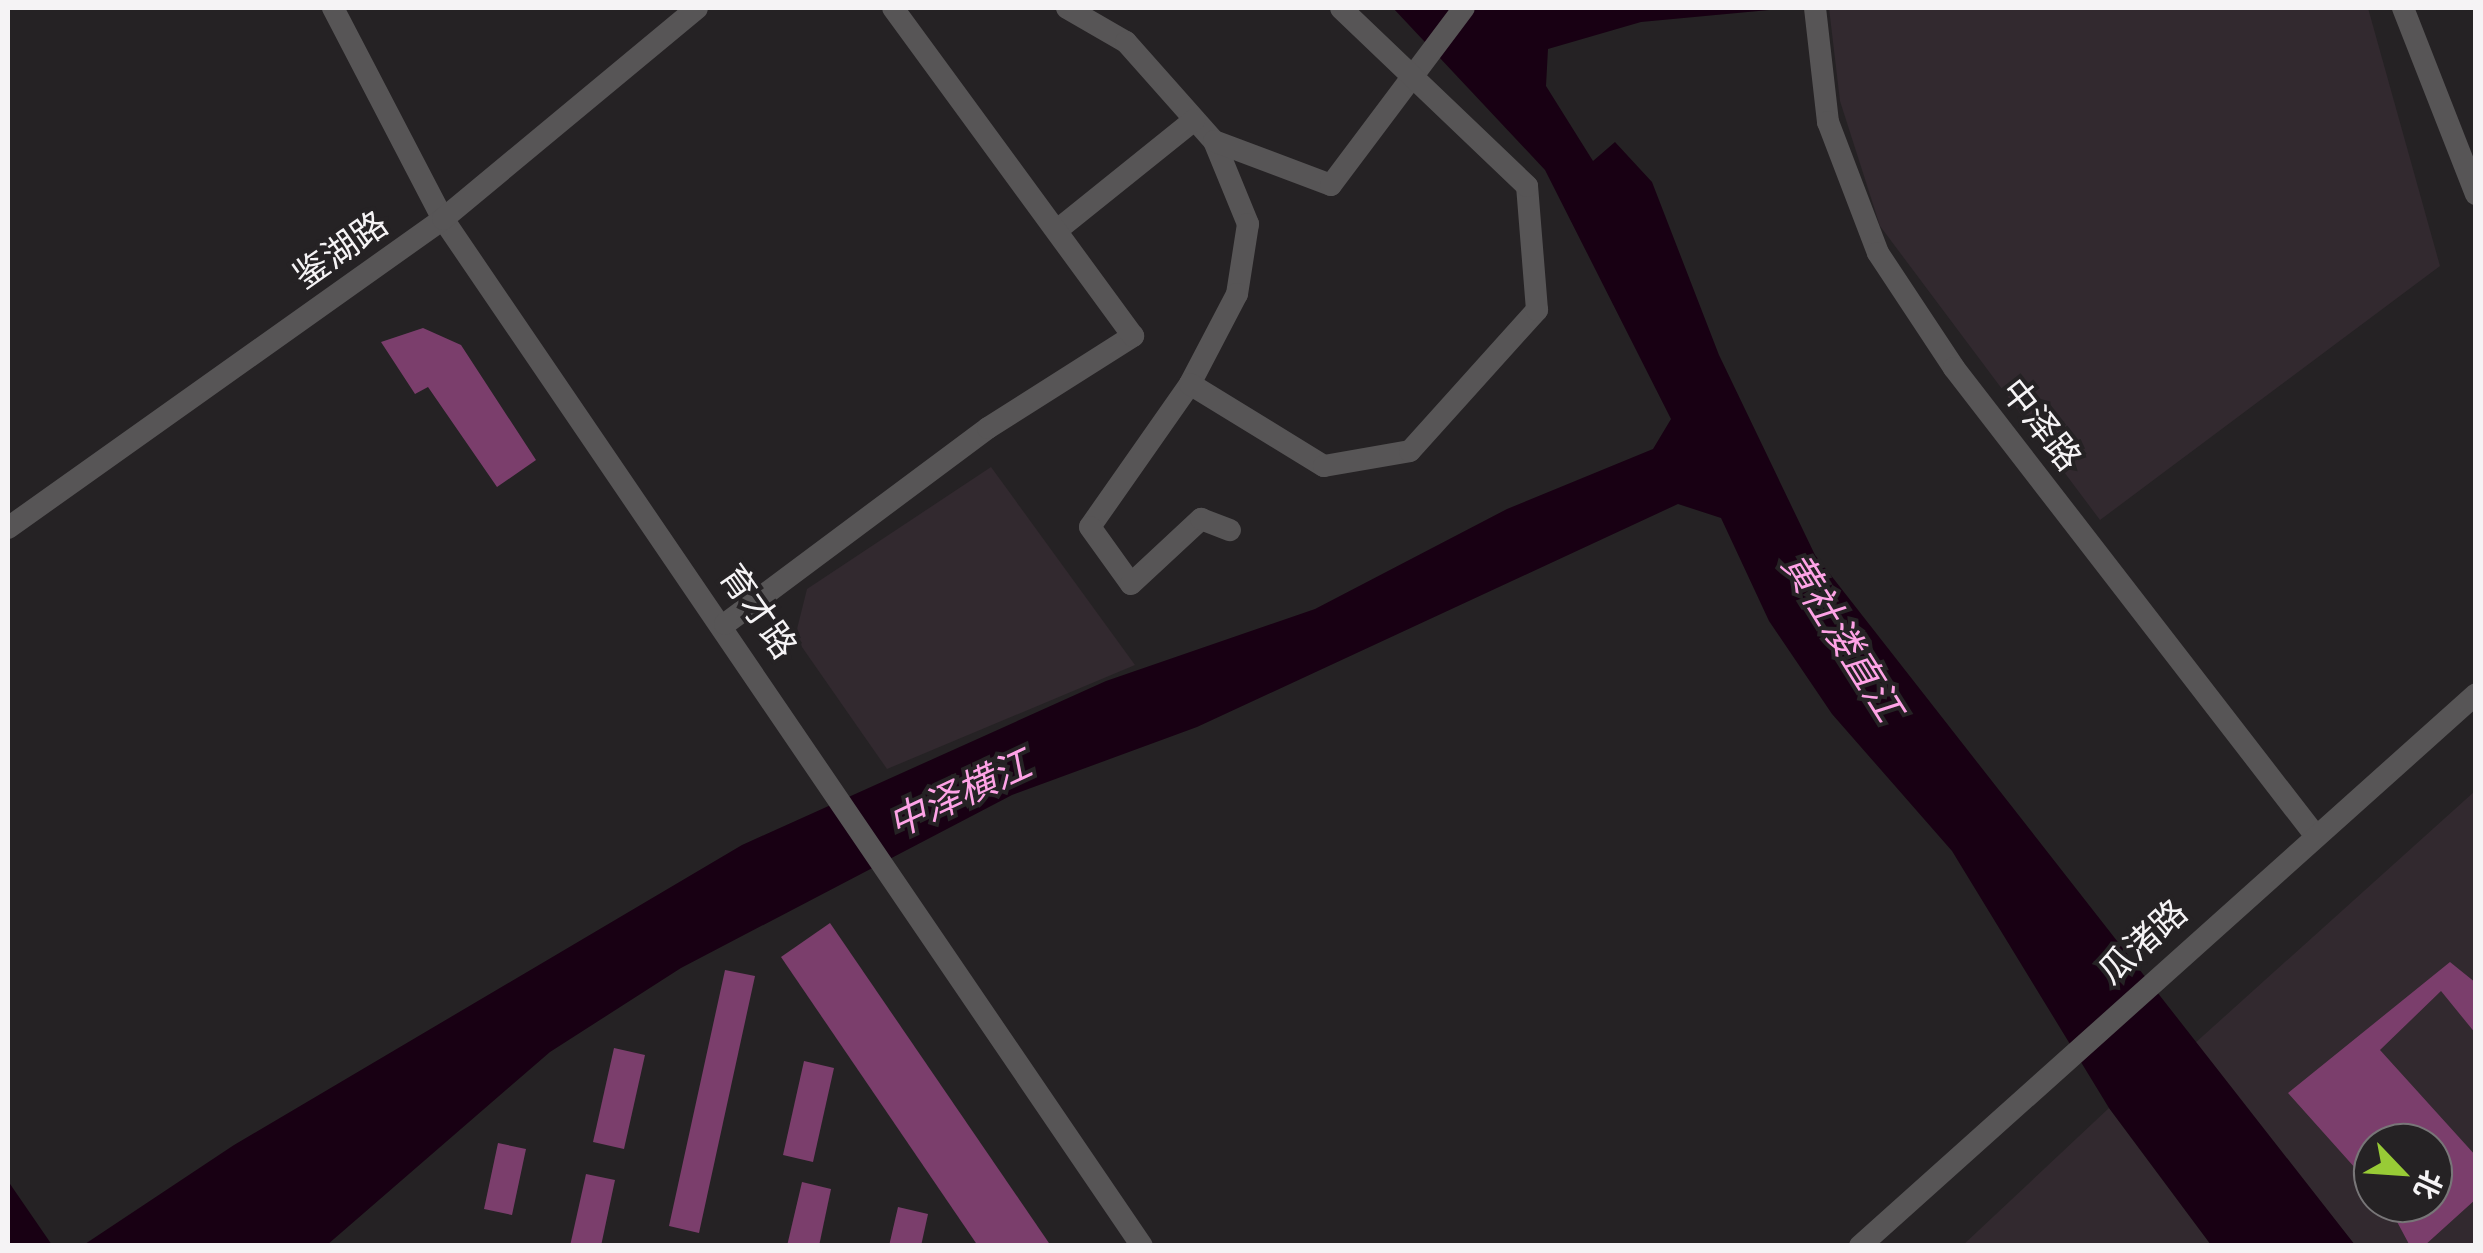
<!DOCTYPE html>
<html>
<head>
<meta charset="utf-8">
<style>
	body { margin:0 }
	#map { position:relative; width:2483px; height:1253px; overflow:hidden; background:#252224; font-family:"IBM Plex Sans","Noto Sans SC",sans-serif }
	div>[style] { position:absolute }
	.built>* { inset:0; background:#32292f }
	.water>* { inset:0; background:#180013 }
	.building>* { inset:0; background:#7b3e6c }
	.minor>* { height:22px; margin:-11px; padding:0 11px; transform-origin:11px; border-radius:11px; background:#575556 }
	span { translate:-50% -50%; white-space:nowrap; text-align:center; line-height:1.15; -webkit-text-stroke:8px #252224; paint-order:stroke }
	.street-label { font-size:35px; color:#f5f3f5 }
	.water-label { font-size:38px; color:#fea3e6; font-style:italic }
	.frame { position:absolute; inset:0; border:10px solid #f5f3f5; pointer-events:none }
	.north { position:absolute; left:2353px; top:1123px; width:100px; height:100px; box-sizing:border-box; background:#252224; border:2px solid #787678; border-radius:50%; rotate:115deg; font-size:28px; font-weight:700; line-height:40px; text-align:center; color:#f5f3f5 }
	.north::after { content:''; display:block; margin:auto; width:35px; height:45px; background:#98cb36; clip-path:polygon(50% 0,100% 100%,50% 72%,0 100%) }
</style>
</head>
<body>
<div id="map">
	<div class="built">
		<div style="clip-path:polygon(1829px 8px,2368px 8px,2440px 266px,2100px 520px,1880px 226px,1840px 101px)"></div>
		<div style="clip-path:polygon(991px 467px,1135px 665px,887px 769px,795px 637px,807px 589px)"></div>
		<div style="clip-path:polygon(evenodd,2475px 791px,2475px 1245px,2355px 1245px,2194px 1044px,2475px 791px,2373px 1143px,2433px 1143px,2433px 1203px,2373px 1203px,2373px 1143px)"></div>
		<div style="clip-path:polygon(2109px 1108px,2211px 1245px,1962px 1246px)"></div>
	</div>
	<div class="water">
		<div style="clip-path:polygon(1393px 8px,1791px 8px,1641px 22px,1548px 49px,1546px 86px,1593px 161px,1615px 142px,1652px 182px,1719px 355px,1815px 555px,2355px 1245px,2211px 1245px,2109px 1108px,1952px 851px,1832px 714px,1769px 621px,1721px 518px,1678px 504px,1197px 727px,1012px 795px,681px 968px,550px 1052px,327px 1245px,82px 1246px,234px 1145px,742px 845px,1106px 681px,1315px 609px,1507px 509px,1653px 449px,1671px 419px,1545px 170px)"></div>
		<div style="clip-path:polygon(8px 1181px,52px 1245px,8px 1245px)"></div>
	</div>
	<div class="building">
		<div style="clip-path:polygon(423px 328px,461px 345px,536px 460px,497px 487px,428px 387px,415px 394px,381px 342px)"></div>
		<div style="clip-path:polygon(830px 923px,1051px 1246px,978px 1246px,781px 957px)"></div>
		<div style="clip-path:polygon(2450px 962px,2476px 983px,2476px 1034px,2441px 991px,2380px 1050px,2476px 1156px,2476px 1199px,2424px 1246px,2410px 1246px,2387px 1203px,2433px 1203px,2433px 1143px,2373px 1143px,2373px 1188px,2288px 1093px)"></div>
		<div style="clip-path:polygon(725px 970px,755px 976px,699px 1233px,669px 1226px)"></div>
		<div style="clip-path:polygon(614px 1048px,645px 1055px,624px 1149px,593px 1142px)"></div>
		<div style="clip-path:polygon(804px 1061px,834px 1068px,813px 1162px,783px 1155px)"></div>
		<div style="clip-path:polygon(498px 1143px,526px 1149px,512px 1215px,484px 1209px)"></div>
		<div style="clip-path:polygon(586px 1174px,615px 1180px,601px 1246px,570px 1246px)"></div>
		<div style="clip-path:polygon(802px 1182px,831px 1189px,819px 1246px,787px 1246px)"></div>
		<div style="clip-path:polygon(898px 1207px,928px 1214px,921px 1246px,889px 1246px)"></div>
	</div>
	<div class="minor">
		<div style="left:333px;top:8px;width:238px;rotate:62.5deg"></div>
		<div style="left:443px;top:219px;width:1242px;rotate:55.76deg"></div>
		<div style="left:1067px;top:8px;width:68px;rotate:30deg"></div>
		<div style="left:1126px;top:42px;width:132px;rotate:48.4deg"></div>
		<div style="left:1214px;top:141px;width:90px;rotate:67.7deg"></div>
		<div style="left:1248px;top:224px;width:71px;rotate:98.9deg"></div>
		<div style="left:1237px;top:294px;width:102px;rotate:117.6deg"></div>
		<div style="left:1190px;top:384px;width:174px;rotate:125deg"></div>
		<div style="left:1090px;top:527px;width:70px;rotate:54.3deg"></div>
		<div style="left:1131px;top:584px;width:96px;rotate:-42.9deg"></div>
		<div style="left:1201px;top:519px;width:31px;rotate:21deg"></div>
		<div style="left:1815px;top:8px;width:115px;rotate:83.5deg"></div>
		<div style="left:1828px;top:122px;width:140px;rotate:69.1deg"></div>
		<div style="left:1878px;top:253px;width:138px;rotate:56.5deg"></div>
		<div style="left:1954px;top:368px;width:590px;rotate:52.3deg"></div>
		<div style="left:2403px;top:8px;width:200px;rotate:68.6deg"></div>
		<div style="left:1214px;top:141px;width:125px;rotate:20.6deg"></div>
		<div style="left:1331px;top:185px;width:221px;rotate:-53.1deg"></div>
		<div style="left:1061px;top:227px;width:171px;rotate:-38.8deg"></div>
		<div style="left:1190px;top:384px;width:157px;rotate:31.5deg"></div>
		<div style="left:1324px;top:466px;width:87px;rotate:-9.9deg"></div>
		<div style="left:1410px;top:451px;width:190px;rotate:-48deg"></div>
		<div style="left:1537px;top:310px;width:124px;rotate:-94.6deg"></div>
		<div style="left:1527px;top:186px;width:257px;rotate:-136.3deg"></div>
		<div style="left:8px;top:528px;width:534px;rotate:-35.39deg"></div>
		<div style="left:443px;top:219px;width:330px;rotate:-39.7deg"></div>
		<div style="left:725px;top:624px;width:328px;rotate:-36.7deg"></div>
		<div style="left:988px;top:428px;width:172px;rotate:-32.4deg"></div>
		<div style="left:1133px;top:336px;width:406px;rotate:-126.2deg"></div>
		<div style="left:1860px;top:1246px;width:827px;rotate:-41.86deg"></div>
	</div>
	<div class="street-label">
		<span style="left:340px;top:249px;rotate:-35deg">鉴湖路</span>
		<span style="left:2042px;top:424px;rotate:52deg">中泽路</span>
		<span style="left:759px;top:611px;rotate:55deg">育才路</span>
		<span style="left:2142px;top:941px;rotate:-42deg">瓜渚路</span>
	</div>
	<div class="water-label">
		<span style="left:1843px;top:636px;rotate:58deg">黄社溇直江</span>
		<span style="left:959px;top:793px;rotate:-25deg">中泽横江</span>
	</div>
	<div class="frame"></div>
	<div class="north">北</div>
</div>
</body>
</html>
